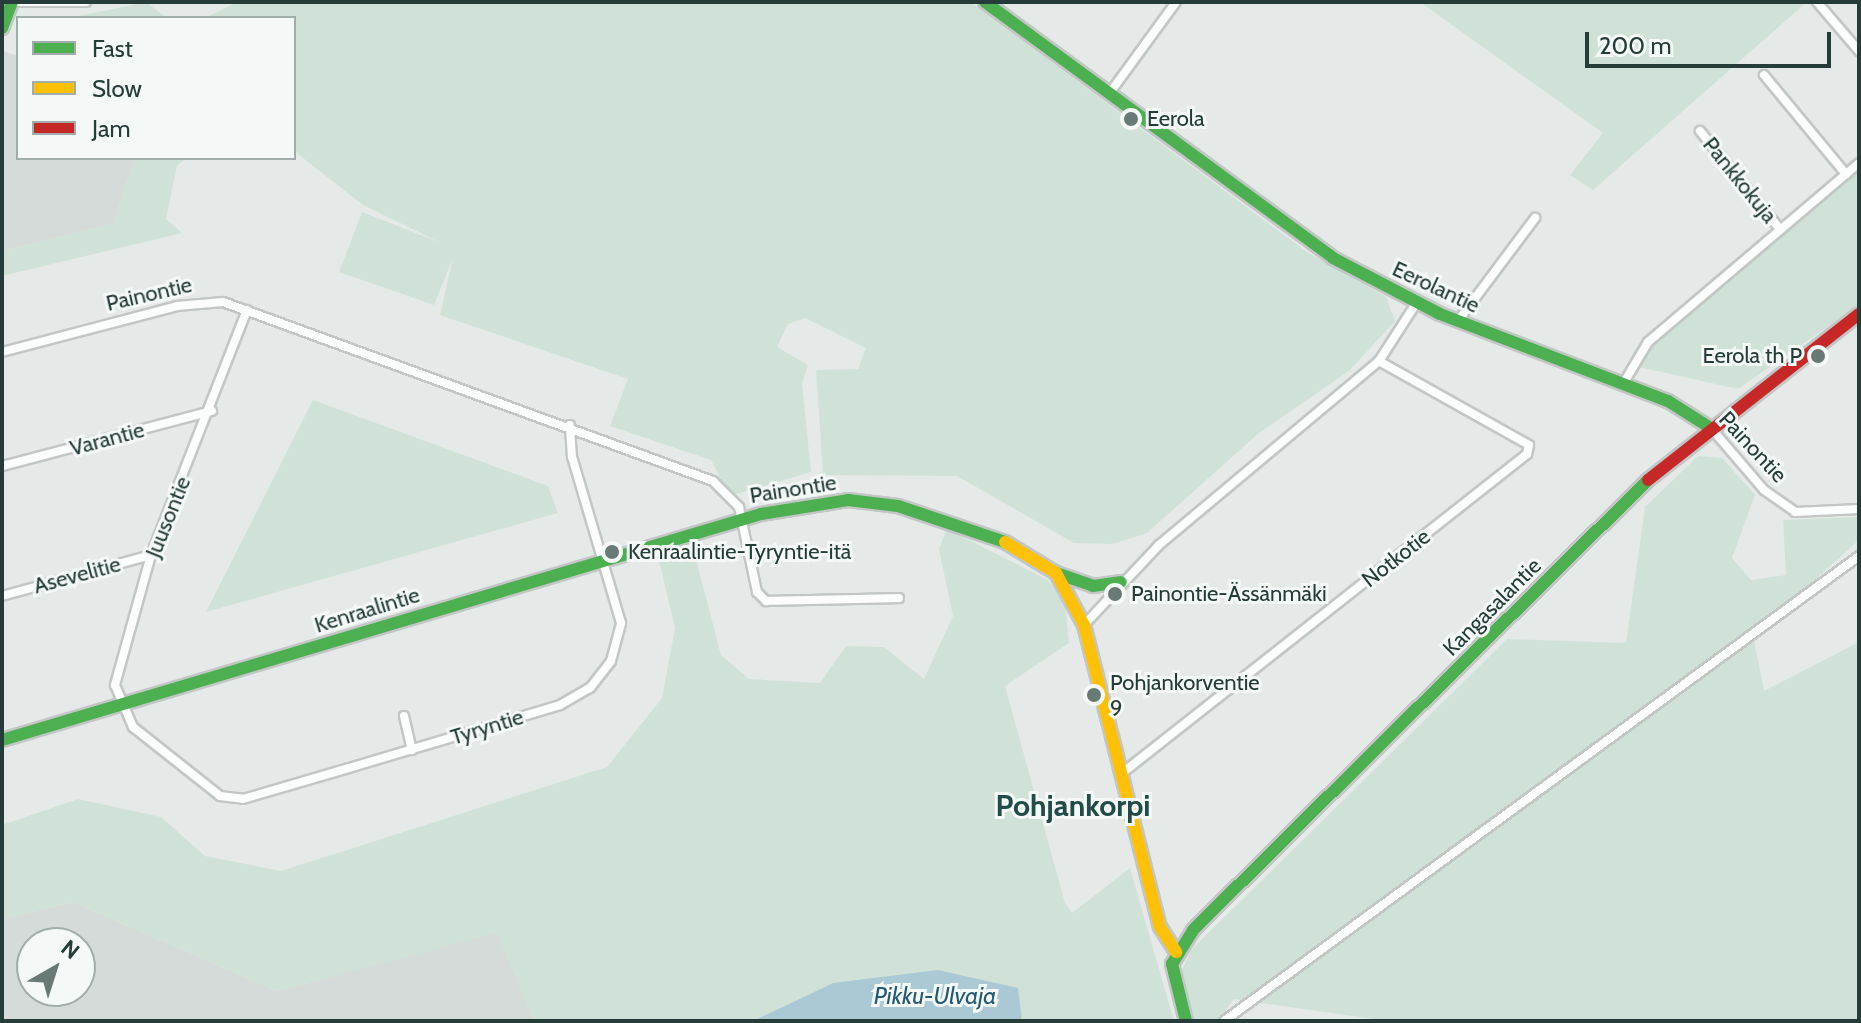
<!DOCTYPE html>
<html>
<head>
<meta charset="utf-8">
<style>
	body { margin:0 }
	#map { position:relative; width:1861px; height:1023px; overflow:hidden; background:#e5eae8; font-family:Cabin,sans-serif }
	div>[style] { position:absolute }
	.built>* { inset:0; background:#d4dbd8 }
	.green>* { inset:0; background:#d0e2d8 }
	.water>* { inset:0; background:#aac9d4 }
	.roads { filter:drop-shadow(2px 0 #c2c7c5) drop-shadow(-2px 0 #c2c7c5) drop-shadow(0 2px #c2c7c5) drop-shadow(0 -2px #c2c7c5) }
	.street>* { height:8px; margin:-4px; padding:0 4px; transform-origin:4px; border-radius:4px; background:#fbfcfc }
	.fast>* { height:12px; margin:-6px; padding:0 6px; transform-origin:6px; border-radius:6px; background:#4caf50 }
	.slow>* { height:12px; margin:-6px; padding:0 6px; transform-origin:6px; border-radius:6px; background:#ffc107 }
	.jam>* { height:12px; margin:-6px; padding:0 6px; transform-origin:6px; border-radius:6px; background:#c62828 }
	.dots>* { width:22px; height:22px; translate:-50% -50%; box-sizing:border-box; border:4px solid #f4f8f7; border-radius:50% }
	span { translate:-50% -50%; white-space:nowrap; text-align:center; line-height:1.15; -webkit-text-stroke:6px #f4f8f7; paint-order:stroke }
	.poi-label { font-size:22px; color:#253c38 }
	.left { translate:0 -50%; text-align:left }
	.right { translate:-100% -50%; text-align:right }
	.street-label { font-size:22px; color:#253c38 }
	.water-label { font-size:24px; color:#245b72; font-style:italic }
	.district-label { font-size:30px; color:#224c47; font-weight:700 }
	.frame { position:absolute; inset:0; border:4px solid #253c38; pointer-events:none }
	.legend { position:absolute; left:16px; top:16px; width:280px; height:144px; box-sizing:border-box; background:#f4f8f7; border:2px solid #a1adab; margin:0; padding:10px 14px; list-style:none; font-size:24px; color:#253c38 }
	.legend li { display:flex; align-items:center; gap:16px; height:40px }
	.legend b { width:40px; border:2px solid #a1adab }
	.north { position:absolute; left:16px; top:927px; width:80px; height:80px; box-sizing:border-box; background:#f4f8f7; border:2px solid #a1adab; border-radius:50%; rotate:39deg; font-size:22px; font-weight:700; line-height:32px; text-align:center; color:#253c38 }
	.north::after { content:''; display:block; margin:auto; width:28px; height:36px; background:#687976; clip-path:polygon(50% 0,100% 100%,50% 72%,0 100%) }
	.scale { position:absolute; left:1585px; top:32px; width:246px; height:36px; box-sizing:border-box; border:4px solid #253c38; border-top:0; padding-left:10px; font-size:24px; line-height:28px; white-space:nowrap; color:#253c38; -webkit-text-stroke:6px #f4f8f7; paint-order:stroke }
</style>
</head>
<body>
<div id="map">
	<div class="built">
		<div style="clip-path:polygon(3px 51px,18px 56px,18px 158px,135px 158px,113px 224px,2px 251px)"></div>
		<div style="clip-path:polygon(evenodd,73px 902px,277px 991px,501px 931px,536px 1021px,2px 1021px,2px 919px,73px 902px,32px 943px,80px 943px,80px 991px,32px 991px,32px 943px)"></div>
	</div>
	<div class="green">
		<div style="clip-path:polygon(146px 2px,167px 18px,69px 18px,113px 9px)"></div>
		<div style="clip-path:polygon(237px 2px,971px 2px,1307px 252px,1386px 297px,1395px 321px,1349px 371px,1259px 433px,1147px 533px,1112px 544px,1074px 543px,957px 476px,823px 475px,816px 370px,858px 369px,866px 348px,805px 318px,788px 324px,777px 347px,808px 365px,802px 383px,811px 472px,730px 496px,711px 460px,610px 426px,628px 379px,440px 315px,453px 258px,434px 305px,339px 272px,362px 212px,439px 242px,363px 205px,294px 151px,294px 18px,205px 18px)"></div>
		<div style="clip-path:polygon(1420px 2px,1807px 2px,1593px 190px,1570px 175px,1603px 133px)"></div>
		<div style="clip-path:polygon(135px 158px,186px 158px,177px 166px,166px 219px,182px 233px,2px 276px,2px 251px,113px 224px)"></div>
		<div style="clip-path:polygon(1859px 163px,1859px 305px,1738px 389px,1630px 365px)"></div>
		<div style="clip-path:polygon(313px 400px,548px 486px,558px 513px,206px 612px)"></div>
		<div style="clip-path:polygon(1698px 456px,1722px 458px,1755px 495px,1732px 558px,1751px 580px,1786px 575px,1783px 520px,1859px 517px,1859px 540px,1753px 635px,1764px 691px,1859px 642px,1859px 1021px,1387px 1021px,1234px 999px,1217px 1021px,1195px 1021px,1181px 973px,1191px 950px,1507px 639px,1626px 643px,1645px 507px)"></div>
		<div style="clip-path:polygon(947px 529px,1048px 580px,1065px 603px,1069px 643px,1005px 686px,1065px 903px,1072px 913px,1130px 868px,1174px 1021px,1022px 1021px,1017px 988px,833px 983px,753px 1021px,534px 1021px,497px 933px,277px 991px,73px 902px,2px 919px,2px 825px,78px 799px,161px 817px,205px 856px,281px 871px,607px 767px,662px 698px,675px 628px,659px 561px,693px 548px,721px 655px,749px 679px,820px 683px,846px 646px,884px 647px,924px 679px,953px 616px,939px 549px)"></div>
	</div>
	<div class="water">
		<div style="clip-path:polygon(938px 970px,1018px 988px,1022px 1021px,753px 1021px,833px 983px)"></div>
	</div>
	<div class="roads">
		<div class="street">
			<div style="left:12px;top:2px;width:74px"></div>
			<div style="left:1817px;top:2px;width:65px;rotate:49.4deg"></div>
			<div style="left:1764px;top:75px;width:129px;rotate:50.4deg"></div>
			<div style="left:1109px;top:94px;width:114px;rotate:-53.9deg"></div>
			<div style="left:1700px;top:131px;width:127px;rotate:50.8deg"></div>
			<div style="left:247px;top:310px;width:263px;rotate:111.4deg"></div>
			<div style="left:151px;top:555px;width:135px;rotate:105.5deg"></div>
			<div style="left:115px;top:685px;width:46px;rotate:66.8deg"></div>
			<div style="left:133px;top:727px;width:111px;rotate:38.4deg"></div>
			<div style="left:220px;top:796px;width:23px;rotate:7deg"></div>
			<div style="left:243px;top:799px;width:110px;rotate:-16.3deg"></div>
			<div style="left:349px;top:768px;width:220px;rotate:-16.6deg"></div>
			<div style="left:560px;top:705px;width:34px;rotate:-30deg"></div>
			<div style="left:590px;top:688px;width:34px;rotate:-52deg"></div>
			<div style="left:611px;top:661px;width:39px;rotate:-75deg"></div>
			<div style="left:621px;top:623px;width:173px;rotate:-106.4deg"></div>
			<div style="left:572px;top:457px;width:32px;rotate:-94deg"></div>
			<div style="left:1458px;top:321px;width:129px;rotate:-53.2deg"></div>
			<div style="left:2px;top:352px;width:181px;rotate:-14.7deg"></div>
			<div style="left:177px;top:306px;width:46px;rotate:-5deg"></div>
			<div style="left:223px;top:302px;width:522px;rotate:20.07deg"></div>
			<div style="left:713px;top:481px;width:37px;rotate:45deg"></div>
			<div style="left:739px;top:507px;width:87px;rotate:78deg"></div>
			<div style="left:757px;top:592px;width:13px;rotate:45deg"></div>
			<div style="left:766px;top:601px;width:133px;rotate:-1.3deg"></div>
			<div style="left:1623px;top:384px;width:49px;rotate:-59.2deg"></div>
			<div style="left:1648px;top:342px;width:277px;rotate:-40.3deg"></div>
			<div style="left:1710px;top:427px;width:83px;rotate:49.4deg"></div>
			<div style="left:1764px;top:490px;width:38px;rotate:35deg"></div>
			<div style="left:1795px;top:512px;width:64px;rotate:-2.7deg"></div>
			<div style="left:2px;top:466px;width:217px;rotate:-14.7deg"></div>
			<div style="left:2px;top:596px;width:155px;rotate:-15.4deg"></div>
			<div style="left:1084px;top:625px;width:110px;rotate:-46.8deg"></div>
			<div style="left:1159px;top:545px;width:287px;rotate:-39.9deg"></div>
			<div style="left:1379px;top:361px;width:70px;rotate:-57.2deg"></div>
			<div style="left:404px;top:716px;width:35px;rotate:77deg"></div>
			<div style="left:1121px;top:774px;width:517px;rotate:-38.24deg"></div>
			<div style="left:1527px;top:454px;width:9px;rotate:-77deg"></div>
			<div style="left:1529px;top:445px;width:172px;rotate:-150.8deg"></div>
			<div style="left:1224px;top:1021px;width:787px;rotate:-36.21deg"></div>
		</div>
		<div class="fast">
			<div style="left:985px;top:2px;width:432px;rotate:36.3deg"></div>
			<div style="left:1333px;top:258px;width:121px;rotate:27.6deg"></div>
			<div style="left:1440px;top:314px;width:244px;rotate:20.9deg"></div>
			<div style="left:1668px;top:401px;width:49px;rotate:32.4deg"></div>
			<div style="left:2px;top:28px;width:28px;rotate:-69deg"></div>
			<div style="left:1056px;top:573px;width:39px;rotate:19deg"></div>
			<div style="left:1093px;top:586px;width:28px;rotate:-8deg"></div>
			<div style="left:2px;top:740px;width:792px;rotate:-16.58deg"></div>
			<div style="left:761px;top:514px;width:88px;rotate:-9.1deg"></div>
			<div style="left:848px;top:500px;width:50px;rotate:6.8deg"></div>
			<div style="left:898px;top:506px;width:113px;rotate:18.6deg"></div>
			<div style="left:1186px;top:1021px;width:59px;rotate:-103.8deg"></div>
			<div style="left:1172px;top:964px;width:40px;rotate:-58deg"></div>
			<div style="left:1193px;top:930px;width:640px;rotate:-44.68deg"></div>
		</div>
		<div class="slow">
			<div style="left:1005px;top:542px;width:60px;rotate:31.3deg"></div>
			<div style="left:1056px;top:573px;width:59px;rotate:61.7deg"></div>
			<div style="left:1084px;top:625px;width:311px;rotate:75.9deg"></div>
			<div style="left:1160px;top:927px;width:30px;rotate:57deg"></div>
		</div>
		<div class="jam">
			<div style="left:1648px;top:480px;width:268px;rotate:-38.2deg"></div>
		</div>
	</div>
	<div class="dots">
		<div style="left:1131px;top:119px;background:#687976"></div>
		<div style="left:1818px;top:356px;background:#687976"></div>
		<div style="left:612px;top:552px;background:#687976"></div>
		<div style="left:1115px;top:594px;background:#687976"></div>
		<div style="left:1094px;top:695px;background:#687976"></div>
	</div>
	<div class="poi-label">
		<span class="left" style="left:1147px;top:119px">Eerola</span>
		<span class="right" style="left:1802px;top:356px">Eerola th P</span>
		<span class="left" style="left:628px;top:552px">Kenraalintie-Tyryntie-itä</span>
		<span class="left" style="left:1131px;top:594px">Painontie-Ässänmäki</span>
		<span class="left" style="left:1110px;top:695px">Pohjankorventie<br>9</span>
	</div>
	<div class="street-label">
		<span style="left:1740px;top:180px;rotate:51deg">Pankkokuja</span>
		<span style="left:1436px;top:287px;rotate:25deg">Eerolantie</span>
		<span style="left:149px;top:294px;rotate:-13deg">Painontie</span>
		<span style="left:107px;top:439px;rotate:-15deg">Varantie</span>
		<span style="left:1753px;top:447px;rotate:47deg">Painontie</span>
		<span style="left:793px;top:489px;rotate:-9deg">Painontie</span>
		<span style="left:168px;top:517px;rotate:-68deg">Juusontie</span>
		<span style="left:1396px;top:558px;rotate:-38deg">Notkotie</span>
		<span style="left:77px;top:575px;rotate:-15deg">Asevelitie</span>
		<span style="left:1492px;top:607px;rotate:-45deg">Kangasalantie</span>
		<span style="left:367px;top:610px;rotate:-17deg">Kenraalintie</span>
		<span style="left:487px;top:727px;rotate:-17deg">Tyryntie</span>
	</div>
	<div class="water-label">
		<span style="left:935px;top:996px">Pikku-Ulvaja</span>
	</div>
	<div class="district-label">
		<span style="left:1073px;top:806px">Pohjankorpi</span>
	</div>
	<div class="frame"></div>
	<ul class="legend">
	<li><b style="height:10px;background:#4caf50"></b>Fast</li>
	<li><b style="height:10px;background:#ffc107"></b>Slow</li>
	<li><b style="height:10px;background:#c62828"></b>Jam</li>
	</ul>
	<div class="north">N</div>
	<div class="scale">200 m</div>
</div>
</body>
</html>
